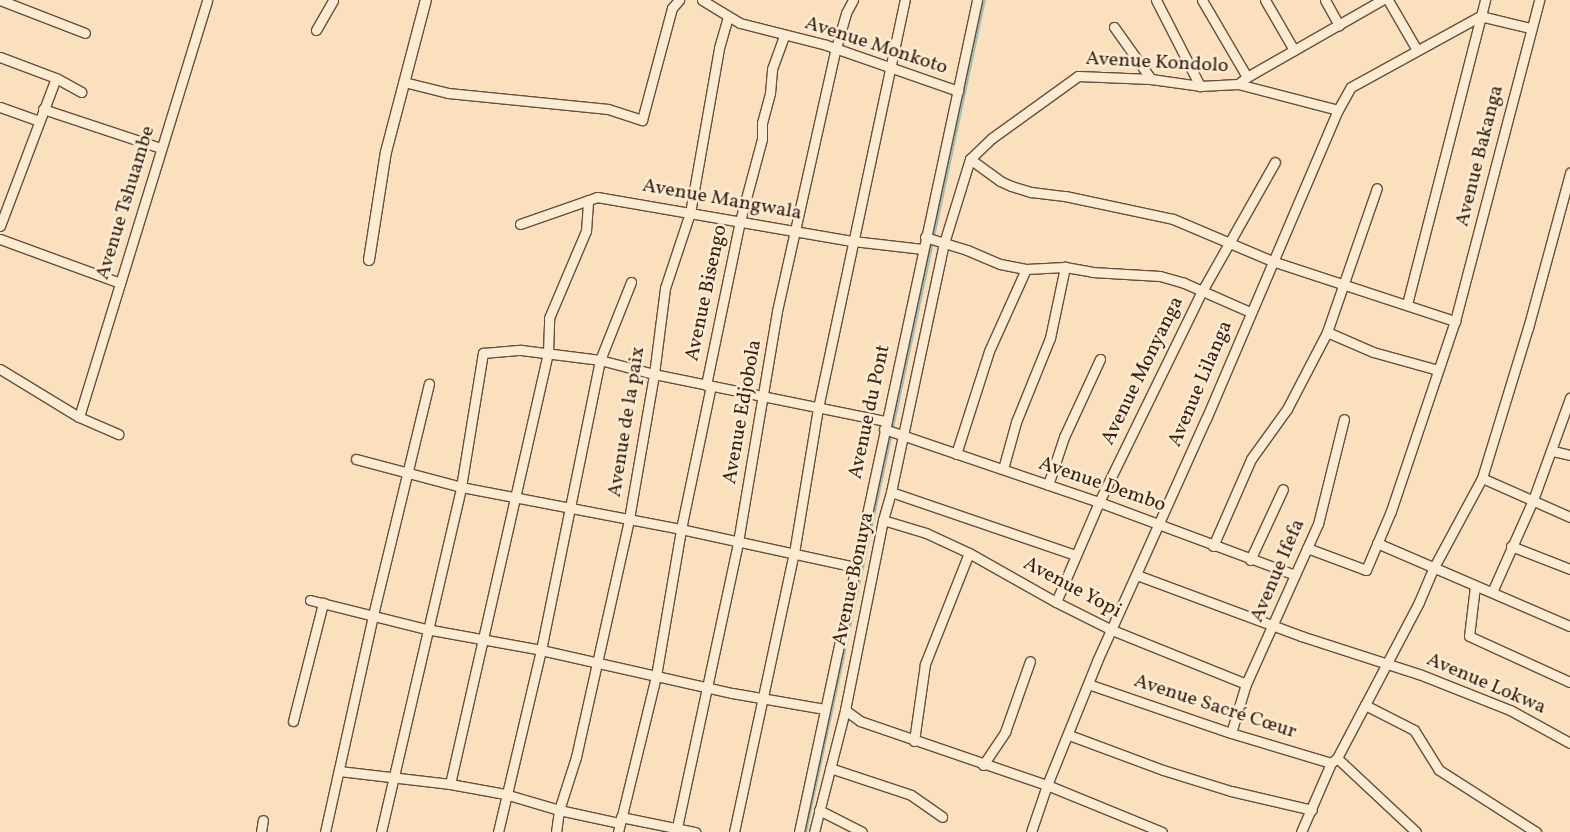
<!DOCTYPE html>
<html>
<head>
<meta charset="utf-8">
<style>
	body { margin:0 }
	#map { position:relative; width:1570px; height:832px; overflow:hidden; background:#fae0bc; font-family:Vollkorn,serif }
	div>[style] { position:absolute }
	.stream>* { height:2.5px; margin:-1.25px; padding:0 1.25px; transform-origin:1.25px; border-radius:1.25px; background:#9fbcb5 }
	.roads { filter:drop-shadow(1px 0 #674e3c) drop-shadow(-1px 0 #674e3c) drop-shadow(0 1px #674e3c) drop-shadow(0 -1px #674e3c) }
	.minor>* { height:9px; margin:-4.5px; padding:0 4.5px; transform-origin:4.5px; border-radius:4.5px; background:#fcebd3 }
	.tertiary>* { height:10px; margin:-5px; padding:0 5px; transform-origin:5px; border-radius:5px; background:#fcebd3 }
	span { translate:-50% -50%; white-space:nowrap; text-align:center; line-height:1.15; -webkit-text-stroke:5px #fcebd3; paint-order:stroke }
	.street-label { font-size:20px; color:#361e11 }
</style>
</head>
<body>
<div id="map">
	<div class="stream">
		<div style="left:933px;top:237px;width:242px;rotate:-77.9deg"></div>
		<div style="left:805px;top:832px;width:604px;rotate:-77.85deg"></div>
	</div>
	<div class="roads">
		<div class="minor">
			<div style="left:0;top:0;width:91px;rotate:21.2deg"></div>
			<div style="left:702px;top:0;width:44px;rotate:31.2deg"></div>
			<div style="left:740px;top:23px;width:89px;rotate:14.3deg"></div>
			<div style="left:826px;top:45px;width:140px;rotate:19.2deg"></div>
			<div style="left:1156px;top:0;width:97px;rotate:62.9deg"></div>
			<div style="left:1202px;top:0;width:89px;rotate:59.7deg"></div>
			<div style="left:1265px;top:0;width:58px;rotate:59.9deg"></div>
			<div style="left:1325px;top:0;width:29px;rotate:61deg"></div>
			<div style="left:1388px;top:0;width:58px;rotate:59.9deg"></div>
			<div style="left:1114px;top:27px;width:64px;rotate:54.6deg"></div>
			<div style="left:316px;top:30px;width:34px;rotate:-60deg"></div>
			<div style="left:0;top:57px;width:60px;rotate:20.6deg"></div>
			<div style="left:56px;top:78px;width:29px;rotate:29deg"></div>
			<div style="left:404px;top:82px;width:45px;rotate:14deg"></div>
			<div style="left:448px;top:93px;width:161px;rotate:5.7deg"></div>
			<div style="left:608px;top:109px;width:36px;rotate:18deg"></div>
			<div style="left:642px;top:120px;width:116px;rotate:-75deg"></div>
			<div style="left:672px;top:8px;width:11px;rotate:-49deg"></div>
			<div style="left:1238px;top:84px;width:11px;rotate:-38deg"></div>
			<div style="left:1247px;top:77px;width:155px;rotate:-29.7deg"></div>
			<div style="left:0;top:107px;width:41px;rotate:19.7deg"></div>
			<div style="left:43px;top:109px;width:124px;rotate:18.3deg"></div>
			<div style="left:970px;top:159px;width:37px;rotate:36deg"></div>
			<div style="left:1000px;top:181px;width:12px;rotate:24deg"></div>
			<div style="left:1011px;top:186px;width:21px;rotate:17deg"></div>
			<div style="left:1031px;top:192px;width:34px;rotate:7deg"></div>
			<div style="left:1065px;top:196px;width:110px;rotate:12deg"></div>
			<div style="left:1173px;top:219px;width:108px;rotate:23deg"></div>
			<div style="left:1272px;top:261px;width:193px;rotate:18.2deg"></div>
			<div style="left:520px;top:224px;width:82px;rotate:-19.3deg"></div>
			<div style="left:597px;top:197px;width:260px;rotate:9.8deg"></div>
			<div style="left:853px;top:241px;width:70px;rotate:6.5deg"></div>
			<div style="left:0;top:226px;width:158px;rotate:-69.3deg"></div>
			<div style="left:925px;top:237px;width:44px;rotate:17.2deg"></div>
			<div style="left:967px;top:250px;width:36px;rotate:23deg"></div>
			<div style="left:1000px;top:264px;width:26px;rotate:11deg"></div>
			<div style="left:1026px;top:269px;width:39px;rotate:-3deg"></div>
			<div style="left:1065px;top:267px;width:27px;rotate:10deg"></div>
			<div style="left:1092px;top:272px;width:68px;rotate:3.4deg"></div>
			<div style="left:1160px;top:276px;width:25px;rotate:16deg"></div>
			<div style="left:1184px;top:283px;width:72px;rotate:23.7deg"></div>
			<div style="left:0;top:239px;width:128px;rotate:20.1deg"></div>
			<div style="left:1407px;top:304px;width:314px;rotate:-75.6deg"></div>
			<div style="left:1327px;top:332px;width:50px;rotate:23.5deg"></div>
			<div style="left:1373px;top:352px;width:67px;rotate:15.5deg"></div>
			<div style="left:0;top:369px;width:92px;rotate:31.3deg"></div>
			<div style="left:79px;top:417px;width:43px;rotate:23.6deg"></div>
			<div style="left:706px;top:385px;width:167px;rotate:-78.3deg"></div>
			<div style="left:740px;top:221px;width:85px;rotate:-75deg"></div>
			<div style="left:762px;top:139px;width:16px;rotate:-90deg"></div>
			<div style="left:762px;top:123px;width:31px;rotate:-75deg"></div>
			<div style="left:770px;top:93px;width:24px;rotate:-85deg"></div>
			<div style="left:772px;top:69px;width:35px;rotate:-70deg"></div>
			<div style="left:79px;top:417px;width:436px;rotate:-72.9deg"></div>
			<div style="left:884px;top:429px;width:227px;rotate:18.8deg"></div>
			<div style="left:1099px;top:502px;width:209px;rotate:20.4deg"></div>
			<div style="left:1553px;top:451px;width:17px;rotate:13deg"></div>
			<div style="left:956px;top:454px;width:108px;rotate:-72.2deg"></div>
			<div style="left:989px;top:351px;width:90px;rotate:-65.7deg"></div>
			<div style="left:356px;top:459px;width:109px;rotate:14.9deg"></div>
			<div style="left:461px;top:487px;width:224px;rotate:10.8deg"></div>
			<div style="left:681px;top:529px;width:178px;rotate:12.3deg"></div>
			<div style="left:1003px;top:469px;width:49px;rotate:-74.5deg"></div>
			<div style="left:1016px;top:422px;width:91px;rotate:-68deg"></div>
			<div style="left:1050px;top:338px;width:73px;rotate:-78.1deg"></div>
			<div style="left:1482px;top:478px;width:96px;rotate:23.9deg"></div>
			<div style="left:1048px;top:485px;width:51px;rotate:-71.6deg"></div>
			<div style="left:1064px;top:437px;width:86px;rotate:-65.2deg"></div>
			<div style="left:891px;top:492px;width:194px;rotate:18.9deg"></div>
			<div style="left:883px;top:520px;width:45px;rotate:16.8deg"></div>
			<div style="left:926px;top:533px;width:47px;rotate:24.9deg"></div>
			<div style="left:969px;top:553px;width:100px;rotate:29.4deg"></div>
			<div style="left:1056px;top:602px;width:63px;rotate:26.6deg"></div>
			<div style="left:1112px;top:630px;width:144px;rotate:21.9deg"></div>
			<div style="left:1377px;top:543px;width:210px;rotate:23.3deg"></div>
			<div style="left:1213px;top:546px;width:95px;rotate:-66.4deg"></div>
			<div style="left:1251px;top:459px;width:62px;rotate:-54.2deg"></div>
			<div style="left:1287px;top:409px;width:87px;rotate:-62.5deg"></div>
			<div style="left:1327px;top:332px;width:152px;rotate:-70.9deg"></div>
			<div style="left:1511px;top:546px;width:63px;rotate:21.3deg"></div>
			<div style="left:1307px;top:548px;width:63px;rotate:20.4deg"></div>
			<div style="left:1366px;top:570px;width:64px;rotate:-67deg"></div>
			<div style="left:1391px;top:511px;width:200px;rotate:-71.4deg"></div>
			<div style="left:1455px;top:321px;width:332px;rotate:-75.3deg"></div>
			<div style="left:1250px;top:560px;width:78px;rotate:-65.1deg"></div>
			<div style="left:1137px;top:575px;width:175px;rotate:20.4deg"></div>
			<div style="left:1301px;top:636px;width:124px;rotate:17.9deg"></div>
			<div style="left:1419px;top:674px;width:98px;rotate:21.6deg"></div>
			<div style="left:1510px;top:710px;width:68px;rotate:28.8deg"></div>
			<div style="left:1475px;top:586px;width:50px;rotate:96.8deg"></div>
			<div style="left:1469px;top:636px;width:111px;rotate:24.5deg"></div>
			<div style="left:1492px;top:592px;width:101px;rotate:-66deg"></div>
			<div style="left:1533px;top:500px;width:109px;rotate:-70.1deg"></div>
			<div style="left:310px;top:600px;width:120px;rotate:14deg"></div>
			<div style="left:426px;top:629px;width:117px;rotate:10.3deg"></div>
			<div style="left:541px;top:650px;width:196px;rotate:12.7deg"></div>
			<div style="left:732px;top:693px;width:94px;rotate:9.8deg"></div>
			<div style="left:1056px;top:602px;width:109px;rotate:-66.7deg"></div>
			<div style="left:1099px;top:502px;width:235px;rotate:-64deg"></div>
			<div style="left:1202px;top:291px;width:148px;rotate:-60.5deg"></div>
			<div style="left:1088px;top:684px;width:151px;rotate:18.9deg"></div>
			<div style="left:1231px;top:733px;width:104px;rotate:16.7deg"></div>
			<div style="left:1365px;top:705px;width:55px;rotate:27deg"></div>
			<div style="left:1414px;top:730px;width:47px;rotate:58deg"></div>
			<div style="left:1439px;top:770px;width:115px;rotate:32.6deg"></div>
			<div style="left:845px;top:710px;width:19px;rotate:36deg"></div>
			<div style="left:860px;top:721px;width:198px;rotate:18.9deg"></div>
			<div style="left:1047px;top:785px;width:124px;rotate:22.2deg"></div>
			<div style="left:293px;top:721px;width:122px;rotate:-75.7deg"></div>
			<div style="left:1231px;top:733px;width:51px;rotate:-73deg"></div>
			<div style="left:1246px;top:684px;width:175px;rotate:-65.8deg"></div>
			<div style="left:1318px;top:524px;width:108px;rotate:-76.1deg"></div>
			<div style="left:1069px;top:735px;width:100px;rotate:20.4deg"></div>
			<div style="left:1163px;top:770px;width:71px;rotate:17.2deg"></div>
			<div style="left:1231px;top:791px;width:83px;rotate:13.2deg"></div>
			<div style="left:914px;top:741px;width:78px;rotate:-81.9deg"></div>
			<div style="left:925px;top:664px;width:119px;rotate:-68.4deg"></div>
			<div style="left:1337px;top:758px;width:108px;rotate:43.1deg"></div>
			<div style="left:983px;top:765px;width:40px;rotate:-56deg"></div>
			<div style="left:1005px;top:732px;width:75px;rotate:-70.6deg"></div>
			<div style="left:830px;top:768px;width:85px;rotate:18.4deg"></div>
			<div style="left:911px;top:795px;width:38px;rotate:35deg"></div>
			<div style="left:339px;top:771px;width:112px;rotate:6.7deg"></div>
			<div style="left:450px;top:784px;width:56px;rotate:10.3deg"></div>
			<div style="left:505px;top:794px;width:56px;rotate:16.5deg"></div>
			<div style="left:559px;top:810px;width:61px;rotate:12.2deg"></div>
			<div style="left:450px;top:784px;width:442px;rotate:-77.2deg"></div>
			<div style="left:548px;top:353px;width:35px;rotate:-88deg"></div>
			<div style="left:549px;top:318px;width:95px;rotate:-67deg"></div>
			<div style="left:586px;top:231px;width:31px;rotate:-86deg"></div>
			<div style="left:819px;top:810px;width:48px;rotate:27.1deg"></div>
			<div style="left:621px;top:817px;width:76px;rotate:11.5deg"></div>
			<div style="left:261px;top:832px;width:12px;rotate:-81deg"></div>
			<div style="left:325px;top:832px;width:222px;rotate:-77.5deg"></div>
			<div style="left:373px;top:615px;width:238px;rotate:-76.4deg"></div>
			<div style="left:381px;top:832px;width:354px;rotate:-76.9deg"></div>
			<div style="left:461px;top:487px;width:136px;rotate:-80.7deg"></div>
			<div style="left:483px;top:353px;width:38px;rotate:-5deg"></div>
			<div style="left:521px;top:350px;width:80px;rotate:7.2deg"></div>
			<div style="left:600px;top:360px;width:56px;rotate:14.5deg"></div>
			<div style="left:654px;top:374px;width:237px;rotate:11.5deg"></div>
			<div style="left:498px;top:832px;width:187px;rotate:-76.7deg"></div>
			<div style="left:541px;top:650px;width:296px;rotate:-78.5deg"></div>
			<div style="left:600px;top:360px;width:84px;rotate:-68.3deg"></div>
			<div style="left:556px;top:832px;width:22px;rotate:-82deg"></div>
			<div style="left:559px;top:810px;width:56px;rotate:-72.2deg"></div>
			<div style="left:576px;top:757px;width:244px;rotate:-77.4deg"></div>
			<div style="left:629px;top:519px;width:147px;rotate:-80.2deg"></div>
			<div style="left:654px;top:374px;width:87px;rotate:-82.7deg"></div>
			<div style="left:665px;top:288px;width:79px;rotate:-71.6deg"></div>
			<div style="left:690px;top:213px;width:168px;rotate:-80deg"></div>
			<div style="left:719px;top:48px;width:32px;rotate:-74deg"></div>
			<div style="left:618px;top:832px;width:161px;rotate:-76.3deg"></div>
			<div style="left:656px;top:676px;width:149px;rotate:-80.3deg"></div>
			<div style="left:681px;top:529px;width:146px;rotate:-78.2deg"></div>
			<div style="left:676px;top:832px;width:297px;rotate:-77.9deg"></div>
			<div style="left:738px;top:542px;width:234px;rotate:-80.4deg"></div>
			<div style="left:777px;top:311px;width:270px;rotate:-77.4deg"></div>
			<div style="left:836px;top:48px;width:36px;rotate:-74deg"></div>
			<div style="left:846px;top:13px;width:15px;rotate:-62deg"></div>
			<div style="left:734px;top:832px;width:285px;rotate:-77.9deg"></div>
			<div style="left:794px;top:553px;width:147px;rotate:-80.6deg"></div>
			<div style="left:818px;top:408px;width:417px;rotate:-78deg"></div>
			<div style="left:799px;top:832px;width:851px;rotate:-77.92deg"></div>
			<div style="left:814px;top:832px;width:126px;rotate:-75.7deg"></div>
			<div style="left:845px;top:710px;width:194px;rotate:-78.7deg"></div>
			<div style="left:883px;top:520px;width:29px;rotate:-74deg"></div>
			<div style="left:891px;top:492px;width:255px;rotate:-78deg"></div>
			<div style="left:944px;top:243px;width:88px;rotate:-72.8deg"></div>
			<div style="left:970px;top:159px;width:30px;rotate:-44deg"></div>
			<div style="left:992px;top:138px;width:106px;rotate:-35.8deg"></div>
			<div style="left:1078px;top:76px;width:73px;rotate:2.4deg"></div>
			<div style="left:1151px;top:79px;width:49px;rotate:8.1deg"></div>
			<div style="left:1200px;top:86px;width:38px;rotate:-3deg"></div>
			<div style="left:1238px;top:84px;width:103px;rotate:14.6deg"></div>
			<div style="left:1031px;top:832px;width:50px;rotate:-71.2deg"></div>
			<div style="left:1047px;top:785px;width:134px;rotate:-68deg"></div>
			<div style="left:1097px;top:661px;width:265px;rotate:-65.8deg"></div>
			<div style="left:1206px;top:419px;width:336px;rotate:-66.9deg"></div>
			<div style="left:1338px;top:110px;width:26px;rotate:-61deg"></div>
			<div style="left:1351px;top:87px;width:147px;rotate:-28.8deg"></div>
			<div style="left:1480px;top:16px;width:51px;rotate:13.5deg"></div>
			<div style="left:1301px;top:832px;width:75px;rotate:-66.5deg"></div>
			<div style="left:1331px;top:763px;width:8px;rotate:-40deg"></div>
			<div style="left:1337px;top:758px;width:60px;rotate:-62.2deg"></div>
			<div style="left:1365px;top:705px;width:116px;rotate:-62.3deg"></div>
			<div style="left:1419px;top:602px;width:36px;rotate:-67deg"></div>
			<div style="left:1433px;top:569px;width:103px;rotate:-61.7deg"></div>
			<div style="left:1482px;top:478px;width:157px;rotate:-73deg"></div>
			<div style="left:1528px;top:328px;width:161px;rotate:-74.8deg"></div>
		</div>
		<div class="tertiary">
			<div style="left:369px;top:260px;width:109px;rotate:-81.1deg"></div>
			<div style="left:386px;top:152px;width:157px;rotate:-75.3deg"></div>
		</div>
	</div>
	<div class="street-label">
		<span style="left:876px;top:46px;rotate:18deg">Avenue Monkoto</span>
		<span style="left:1157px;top:63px;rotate:3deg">Avenue Kondolo</span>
		<span style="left:1480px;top:156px;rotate:-76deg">Avenue Bakanga</span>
		<span style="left:722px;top:200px;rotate:10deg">Avenue Mangwala</span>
		<span style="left:126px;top:203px;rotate:-73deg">Avenue Tshuambe</span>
		<span style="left:707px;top:293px;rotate:-78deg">Avenue Bisengo</span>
		<span style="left:1143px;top:371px;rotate:-64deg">Avenue Monyanga</span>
		<span style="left:1201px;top:384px;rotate:-67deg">Avenue Lilanga</span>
		<span style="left:743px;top:412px;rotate:-80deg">Avenue Edjobola</span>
		<span style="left:870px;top:412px;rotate:-78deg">Avenue du Pont</span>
		<span style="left:627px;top:422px;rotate:-81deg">Avenue de la paix</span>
		<span style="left:1102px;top:485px;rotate:19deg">Avenue Dembo</span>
		<span style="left:1278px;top:571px;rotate:-67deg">Avenue Ifefa</span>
		<span style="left:854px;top:579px;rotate:-78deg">Avenue Bonuya</span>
		<span style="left:1072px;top:588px;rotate:28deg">Avenue Yopi</span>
		<span style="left:1486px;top:684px;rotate:23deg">Avenue Lokwa</span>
		<span style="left:1215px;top:707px;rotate:18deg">Avenue Sacré Cœur</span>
	</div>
</div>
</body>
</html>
